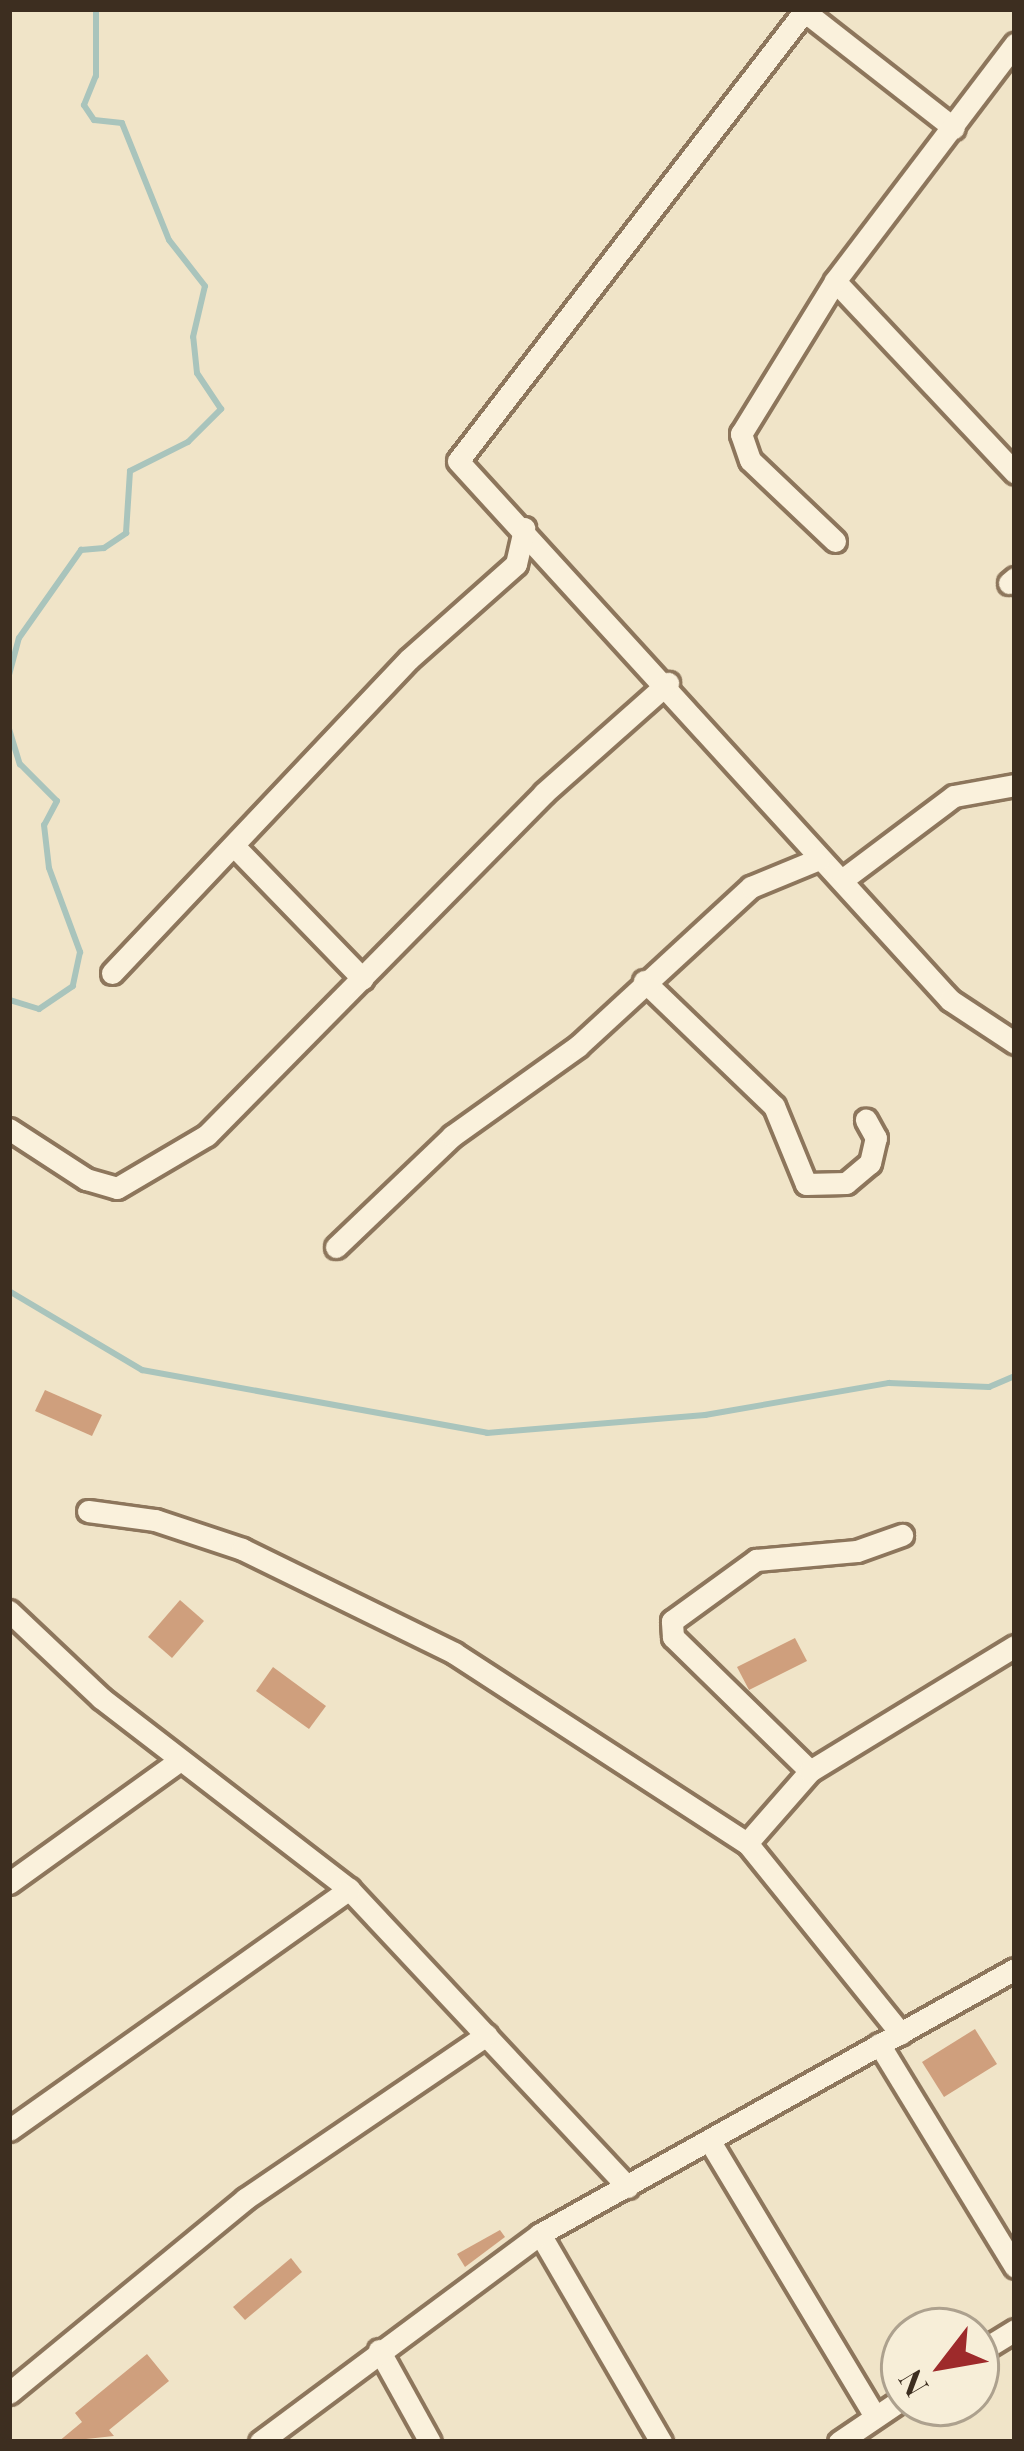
<!DOCTYPE html>
<html>
<head>
<meta charset="utf-8">
<style>
	body { margin:0 }
	#map { position:relative; width:1024px; height:2451px; overflow:hidden; background:#f0e4c8; font-family:"Playfair Display",serif }
	div>[style] { position:absolute }
	.stream>* { height:6px; margin:-3px; padding:0 3px; transform-origin:3px; border-radius:3px; background:#a9c4bc }
	.building>* { inset:0; background:#cf9f7d }
	.roads { filter:drop-shadow(3px 0 #8d765c) drop-shadow(-3px 0 #8d765c) drop-shadow(0 3px #8d765c) drop-shadow(0 -3px #8d765c) }
	.street>* { height:21px; margin:-10.5px; padding:0 10.5px; transform-origin:10.5px; border-radius:10.5px; background:#faf1dc }
	span { translate:-50% -50%; white-space:nowrap; text-align:center; line-height:1.15; -webkit-text-stroke:12px #f7eed8; paint-order:stroke }
	.frame { position:absolute; inset:0; border:12px solid #3d2e20; pointer-events:none }
	.north { position:absolute; left:880px; top:2307px; width:120px; height:120px; box-sizing:border-box; background:#f7eed8; border:3px solid #ada18e; border-radius:50%; rotate:239deg; font-size:33px; font-weight:700; line-height:48px; text-align:center; color:#3d2e20 }
	.north::after { content:''; display:block; margin:auto; width:42px; height:54px; background:#9e2a2b; clip-path:polygon(50% 0,100% 100%,50% 72%,0 100%) }
</style>
</head>
<body>
<div id="map">
	<div class="stream">
		<div style="left:9px;top:675px;width:38px;rotate:-75deg"></div>
		<div style="left:19px;top:638px;width:108px;rotate:-54.8deg"></div>
		<div style="left:81px;top:550px;width:23px;rotate:-5deg"></div>
		<div style="left:104px;top:548px;width:27px;rotate:-34deg"></div>
		<div style="left:126px;top:533px;width:62px;rotate:-86.3deg"></div>
		<div style="left:130px;top:471px;width:65px;rotate:-26.6deg"></div>
		<div style="left:188px;top:442px;width:47px;rotate:-45deg"></div>
		<div style="left:221px;top:409px;width:43px;rotate:-123.7deg"></div>
		<div style="left:197px;top:373px;width:36px;rotate:-96deg"></div>
		<div style="left:193px;top:337px;width:52px;rotate:-76.8deg"></div>
		<div style="left:205px;top:286px;width:58px;rotate:-128deg"></div>
		<div style="left:169px;top:240px;width:126px;rotate:-111.9deg"></div>
		<div style="left:122px;top:123px;width:28px;rotate:-174deg"></div>
		<div style="left:94px;top:120px;width:18px;rotate:-124deg"></div>
		<div style="left:84px;top:105px;width:31px;rotate:-68deg"></div>
		<div style="left:96px;top:76px;width:67px;rotate:-90deg"></div>
		<div style="left:9px;top:729px;width:37px;rotate:73deg"></div>
		<div style="left:20px;top:764px;width:52px;rotate:45deg"></div>
		<div style="left:57px;top:801px;width:27px;rotate:118deg"></div>
		<div style="left:44px;top:825px;width:43px;rotate:83.4deg"></div>
		<div style="left:49px;top:868px;width:90px;rotate:69.7deg"></div>
		<div style="left:80px;top:952px;width:35px;rotate:102deg"></div>
		<div style="left:73px;top:986px;width:41px;rotate:145.9deg"></div>
		<div style="left:39px;top:1009px;width:31px;rotate:-163deg"></div>
		<div style="left:9px;top:1291px;width:155px;rotate:30.7deg"></div>
		<div style="left:142px;top:1370px;width:351px;rotate:10.3deg"></div>
		<div style="left:487px;top:1433px;width:219px;rotate:-4.7deg"></div>
		<div style="left:705px;top:1415px;width:187px;rotate:-9.9deg"></div>
		<div style="left:889px;top:1383px;width:100px;rotate:2.3deg"></div>
		<div style="left:989px;top:1387px;width:28px;rotate:-23deg"></div>
	</div>
	<div class="building">
		<div style="clip-path:polygon(45px 1390px,102px 1415px,92px 1436px,35px 1411px)"></div>
		<div style="clip-path:polygon(180px 1600px,204px 1621px,172px 1658px,148px 1637px)"></div>
		<div style="clip-path:polygon(795px 1638px,807px 1661px,749px 1690px,737px 1667px)"></div>
		<div style="clip-path:polygon(273px 1667px,326px 1706px,309px 1729px,256px 1691px)"></div>
		<div style="clip-path:polygon(975px 2029px,997px 2064px,944px 2097px,922px 2062px)"></div>
		<div style="clip-path:polygon(500px 2230px,505px 2237px,465px 2267px,457px 2254px)"></div>
		<div style="clip-path:polygon(291px 2258px,302px 2272px,245px 2320px,233px 2307px)"></div>
		<div style="clip-path:polygon(147px 2354px,169px 2381px,109px 2430px,114px 2436px,58px 2442px,82px 2422px,75px 2413px)"></div>
	</div>
	<div class="roads">
		<div class="street">
			<div style="left:806px;top:9px;width:570px;rotate:127.59deg"></div>
			<div style="left:458px;top:461px;width:730px;rotate:47.61deg"></div>
			<div style="left:950px;top:1000px;width:78px;rotate:33.5deg"></div>
			<div style="left:804px;top:11px;width:190px;rotate:38deg"></div>
			<div style="left:835px;top:281px;width:263px;rotate:46.8deg"></div>
			<div style="left:835px;top:541px;width:117px;rotate:-136.4deg"></div>
			<div style="left:750px;top:460px;width:28px;rotate:-109deg"></div>
			<div style="left:741px;top:434px;width:180px;rotate:-58.4deg"></div>
			<div style="left:835px;top:281px;width:298px;rotate:-52.8deg"></div>
			<div style="left:1009px;top:583px;width:8px;rotate:-40deg"></div>
			<div style="left:236px;top:848px;width:182px;rotate:45.9deg"></div>
			<div style="left:842px;top:880px;width:140px;rotate:-36.9deg"></div>
			<div style="left:954px;top:796px;width:62px;rotate:-10.2deg"></div>
			<div style="left:112px;top:973px;width:432px;rotate:-46.6deg"></div>
			<div style="left:409px;top:659px;width:143px;rotate:-41.6deg"></div>
			<div style="left:516px;top:564px;width:37px;rotate:-77deg"></div>
			<div style="left:644px;top:981px;width:180px;rotate:43.9deg"></div>
			<div style="left:774px;top:1106px;width:84px;rotate:67.7deg"></div>
			<div style="left:806px;top:1184px;width:40px;rotate:-1.4deg"></div>
			<div style="left:846px;top:1183px;width:31px;rotate:-40deg"></div>
			<div style="left:870px;top:1163px;width:26px;rotate:-77deg"></div>
			<div style="left:876px;top:1138px;width:21px;rotate:-119deg"></div>
			<div style="left:9px;top:1129px;width:92px;rotate:33deg"></div>
			<div style="left:86px;top:1179px;width:32px;rotate:16deg"></div>
			<div style="left:117px;top:1188px;width:104px;rotate:-30.5deg"></div>
			<div style="left:207px;top:1135px;width:480px;rotate:-45.4deg"></div>
			<div style="left:544px;top:793px;width:166px;rotate:-41.6deg"></div>
			<div style="left:336px;top:1247px;width:161px;rotate:-43.7deg"></div>
			<div style="left:452px;top:1136px;width:155px;rotate:-35.5deg"></div>
			<div style="left:578px;top:1046px;width:235px;rotate:-42.6deg"></div>
			<div style="left:751px;top:887px;width:74px;rotate:-22.4deg"></div>
			<div style="left:88px;top:1511px;width:68px;rotate:7.7deg"></div>
			<div style="left:155px;top:1520px;width:92px;rotate:18.4deg"></div>
			<div style="left:242px;top:1549px;width:236px;rotate:26.1deg"></div>
			<div style="left:454px;top:1653px;width:349px;rotate:33deg"></div>
			<div style="left:747px;top:1843px;width:245px;rotate:51.1deg"></div>
			<div style="left:9px;top:1611px;width:127px;rotate:43.4deg"></div>
			<div style="left:101px;top:1698px;width:313px;rotate:37.6deg"></div>
			<div style="left:349px;top:1889px;width:408px;rotate:46.9deg"></div>
			<div style="left:810px;top:1771px;width:192px;rotate:-135.6deg"></div>
			<div style="left:673px;top:1637px;width:16px;rotate:-94deg"></div>
			<div style="left:672px;top:1621px;width:104px;rotate:-36deg"></div>
			<div style="left:756px;top:1560px;width:101px;rotate:-5.1deg"></div>
			<div style="left:857px;top:1551px;width:48px;rotate:-19.6deg"></div>
			<div style="left:747px;top:1843px;width:96px;rotate:-48.8deg"></div>
			<div style="left:810px;top:1771px;width:240px;rotate:-31.4deg"></div>
			<div style="left:9px;top:1883px;width:209px;rotate:-35.7deg"></div>
			<div style="left:879px;top:2044px;width:261px;rotate:58.6deg"></div>
			<div style="left:9px;top:2130px;width:417px;rotate:-35.3deg"></div>
			<div style="left:709px;top:2140px;width:322px;rotate:59deg"></div>
			<div style="left:540px;top:2234px;width:241px;rotate:59.8deg"></div>
			<div style="left:379px;top:2350px;width:105px;rotate:61deg"></div>
			<div style="left:976px;top:2354px;width:46px;rotate:-31.6deg"></div>
			<div style="left:9px;top:2393px;width:306px;rotate:-39.4deg"></div>
			<div style="left:245px;top:2199px;width:292px;rotate:-34.2deg"></div>
			<div style="left:260px;top:2442px;width:349px;rotate:-36.6deg"></div>
			<div style="left:540px;top:2234px;width:544px;rotate:-29.16deg"></div>
			<div style="left:839px;top:2442px;width:78px;rotate:-34.1deg"></div>
		</div>
	</div>
	<div class="frame"></div>
	<div class="north">N</div>
</div>
</body>
</html>
